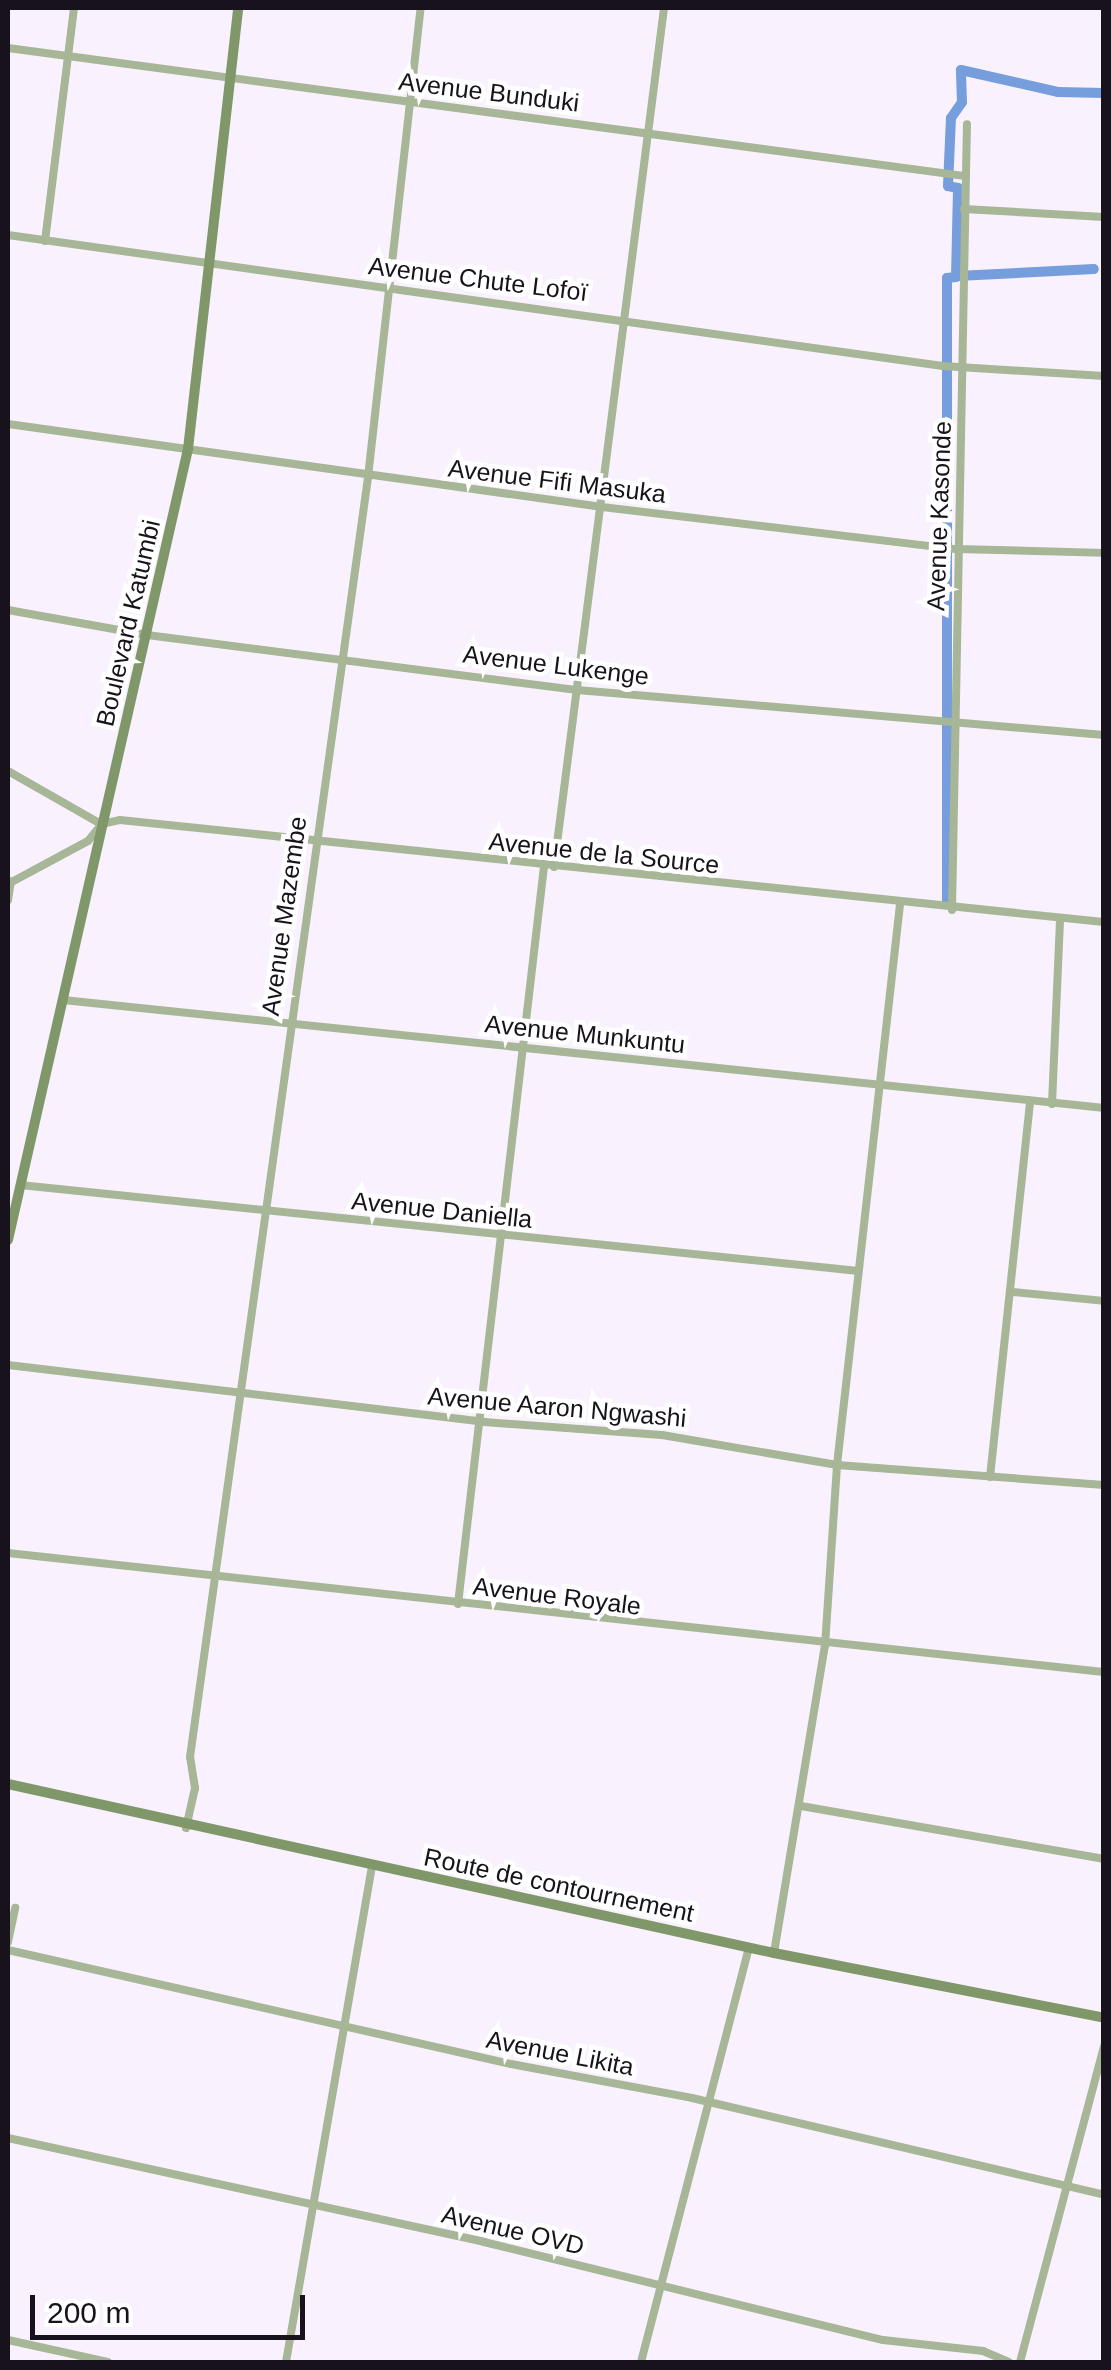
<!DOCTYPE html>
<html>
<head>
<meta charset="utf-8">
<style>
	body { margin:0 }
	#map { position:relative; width:1111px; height:2370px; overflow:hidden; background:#f9f2fe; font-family:Helvetica,sans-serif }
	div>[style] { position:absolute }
	.canal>* { height:10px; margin:-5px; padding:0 5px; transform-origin:5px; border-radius:5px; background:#769edc }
	.street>* { height:8px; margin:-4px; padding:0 4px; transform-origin:4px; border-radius:4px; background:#a6b697 }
	.secondary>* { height:10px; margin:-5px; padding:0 5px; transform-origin:5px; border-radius:5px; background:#809769 }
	span { translate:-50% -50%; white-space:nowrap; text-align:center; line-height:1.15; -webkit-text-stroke:9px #fff; paint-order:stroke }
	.street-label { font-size:25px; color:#17121b }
	.frame { position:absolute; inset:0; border:10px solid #17121b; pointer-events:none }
	.scale { position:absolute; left:30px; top:2295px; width:275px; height:45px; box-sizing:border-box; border:5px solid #17121b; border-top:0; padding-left:12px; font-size:30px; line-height:35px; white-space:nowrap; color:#17121b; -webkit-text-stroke:8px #fff; paint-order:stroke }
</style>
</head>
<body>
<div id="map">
	<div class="canal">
		<div style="left:957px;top:276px;width:137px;rotate:-2.9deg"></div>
		<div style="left:947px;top:904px;width:626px;rotate:-90deg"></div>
		<div style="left:947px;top:278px;width:9px;rotate:-6deg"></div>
		<div style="left:956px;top:277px;width:89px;rotate:-88.7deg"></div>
		<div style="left:958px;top:188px;width:10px;rotate:-169deg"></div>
		<div style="left:948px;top:186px;width:68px;rotate:-87.5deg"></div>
		<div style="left:951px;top:118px;width:19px;rotate:-55deg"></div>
		<div style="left:962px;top:102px;width:32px;rotate:-92deg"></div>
		<div style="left:961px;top:70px;width:99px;rotate:12.8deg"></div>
		<div style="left:1058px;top:92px;width:46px;rotate:1.2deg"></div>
	</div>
	<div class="street">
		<div style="left:8px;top:48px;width:966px;rotate:7.62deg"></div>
		<div style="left:964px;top:209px;width:140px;rotate:3.3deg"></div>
		<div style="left:8px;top:235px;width:944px;rotate:7.98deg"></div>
		<div style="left:943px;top:366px;width:161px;rotate:3.6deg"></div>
		<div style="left:45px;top:241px;width:235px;rotate:-82.9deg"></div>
		<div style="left:8px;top:424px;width:600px;rotate:7.95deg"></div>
		<div style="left:602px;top:507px;width:356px;rotate:6.8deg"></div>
		<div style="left:956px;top:549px;width:148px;rotate:1.5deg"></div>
		<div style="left:8px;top:610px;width:141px;rotate:10.2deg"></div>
		<div style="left:147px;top:635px;width:434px;rotate:7.3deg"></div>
		<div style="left:577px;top:690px;width:529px;rotate:4.88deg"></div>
		<div style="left:8px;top:771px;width:107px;rotate:29.7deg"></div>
		<div style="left:101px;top:824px;width:19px;rotate:-12deg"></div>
		<div style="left:120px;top:820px;width:989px;rotate:5.92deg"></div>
		<div style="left:554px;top:867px;width:866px;rotate:-82.7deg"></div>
		<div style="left:8px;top:884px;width:91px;rotate:-28.3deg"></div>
		<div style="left:88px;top:841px;width:19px;rotate:-51deg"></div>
		<div style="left:8px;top:900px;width:19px;rotate:-81deg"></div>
		<div style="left:952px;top:910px;width:786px;rotate:-88.91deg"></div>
		<div style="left:63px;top:1000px;width:1047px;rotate:5.92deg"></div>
		<div style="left:1052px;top:1104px;width:186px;rotate:-87.5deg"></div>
		<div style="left:20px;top:1185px;width:843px;rotate:5.85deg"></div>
		<div style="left:1013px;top:1292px;width:91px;rotate:5.6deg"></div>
		<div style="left:8px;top:1365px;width:479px;rotate:6.8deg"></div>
		<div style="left:484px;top:1422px;width:178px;rotate:4.2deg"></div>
		<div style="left:662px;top:1435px;width:178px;rotate:9.7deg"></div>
		<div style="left:837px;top:1465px;width:268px;rotate:4.3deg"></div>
		<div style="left:990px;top:1477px;width:378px;rotate:-83.9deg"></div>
		<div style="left:8px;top:1553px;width:1102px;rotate:6.2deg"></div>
		<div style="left:458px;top:1604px;width:743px;rotate:-83.35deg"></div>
		<div style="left:801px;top:1806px;width:308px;rotate:9.9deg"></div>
		<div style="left:186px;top:1828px;width:41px;rotate:-77.3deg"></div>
		<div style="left:195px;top:1788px;width:31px;rotate:-99deg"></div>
		<div style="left:190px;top:1757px;width:1292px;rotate:-82.08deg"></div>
		<div style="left:368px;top:477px;width:472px;rotate:-83.6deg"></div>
		<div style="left:8px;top:1942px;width:35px;rotate:-78deg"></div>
		<div style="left:8px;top:1950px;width:516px;rotate:12.77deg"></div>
		<div style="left:511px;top:2064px;width:184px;rotate:10.6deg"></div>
		<div style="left:692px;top:2098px;width:423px;rotate:13.2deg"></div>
		<div style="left:774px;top:1953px;width:311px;rotate:-80.6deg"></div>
		<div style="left:825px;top:1646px;width:181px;rotate:-86.2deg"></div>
		<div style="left:837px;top:1465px;width:565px;rotate:-83.59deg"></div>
		<div style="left:8px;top:2138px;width:487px;rotate:12.3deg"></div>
		<div style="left:484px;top:2242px;width:411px;rotate:13.8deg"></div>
		<div style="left:883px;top:2340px;width:101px;rotate:6.3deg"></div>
		<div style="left:983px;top:2351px;width:28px;rotate:23deg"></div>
		<div style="left:8px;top:2340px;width:102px;rotate:12.4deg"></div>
		<div style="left:286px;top:2362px;width:503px;rotate:-80.16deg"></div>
		<div style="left:641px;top:2362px;width:429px;rotate:-75.4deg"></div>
		<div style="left:1020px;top:2362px;width:327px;rotate:-75.1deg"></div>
	</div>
	<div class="secondary">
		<div style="left:8px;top:1240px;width:811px;rotate:-77.18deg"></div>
		<div style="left:188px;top:449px;width:444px;rotate:-83.5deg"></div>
		<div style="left:8px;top:1784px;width:784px;rotate:12.44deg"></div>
		<div style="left:774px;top:1953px;width:336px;rotate:11.1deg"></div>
	</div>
	<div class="street-label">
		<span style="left:489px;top:92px;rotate:7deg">Avenue Bunduki</span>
		<span style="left:478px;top:279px;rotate:7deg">Avenue Chute Lofoï</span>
		<span style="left:557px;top:481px;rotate:7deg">Avenue Fifi Masuka</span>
		<span style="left:939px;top:516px;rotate:-88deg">Avenue Kasonde</span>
		<span style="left:128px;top:623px;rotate:-77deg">Boulevard Katumbi</span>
		<span style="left:556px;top:665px;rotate:7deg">Avenue Lukenge</span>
		<span style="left:604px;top:853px;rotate:6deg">Avenue de la Source</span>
		<span style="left:284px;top:916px;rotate:-82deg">Avenue Mazembe</span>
		<span style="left:585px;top:1034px;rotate:6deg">Avenue Munkuntu</span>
		<span style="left:442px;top:1210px;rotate:6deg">Avenue Daniella</span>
		<span style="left:557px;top:1407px;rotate:5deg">Avenue Aaron Ngwashi</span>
		<span style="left:557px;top:1596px;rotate:7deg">Avenue Royale</span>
		<span style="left:559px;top:1885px;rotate:12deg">Route de contournement</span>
		<span style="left:560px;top:2053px;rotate:11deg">Avenue Likita</span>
		<span style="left:513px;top:2230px;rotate:13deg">Avenue OVD</span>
	</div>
	<div class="frame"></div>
	<div class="scale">200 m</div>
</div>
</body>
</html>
